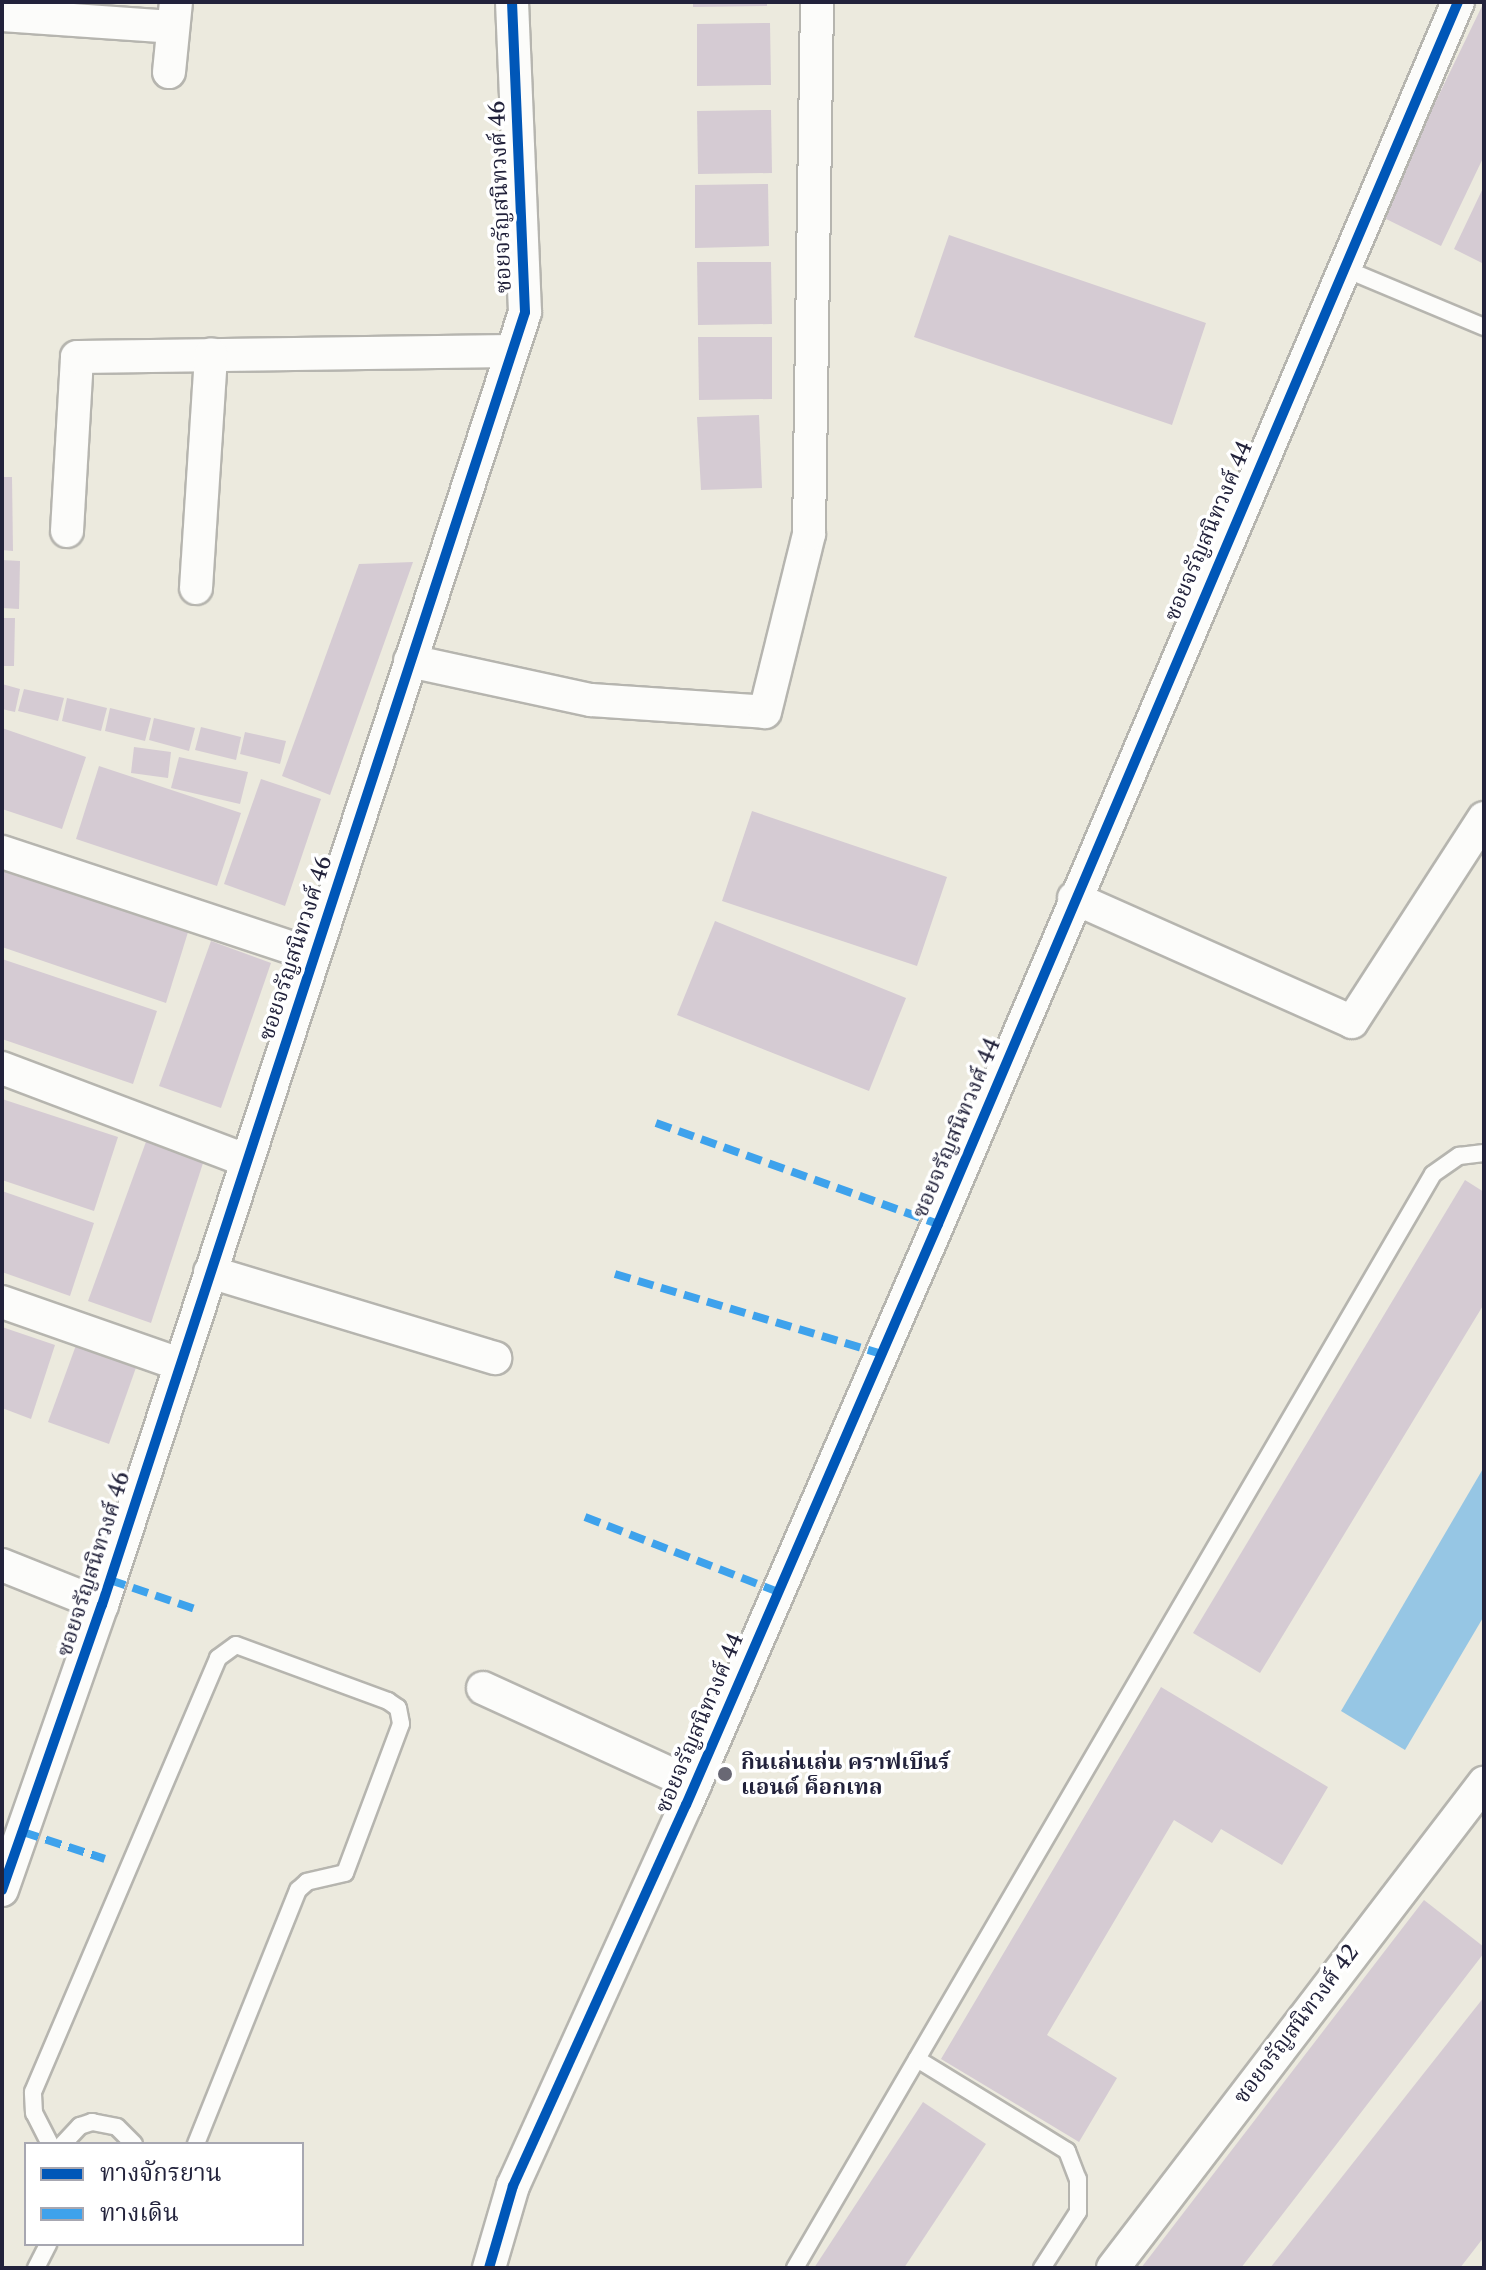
<!DOCTYPE html>
<html>
<head>
<meta charset="utf-8">
<style>
	body { margin:0 }
	#map { position:relative; width:1486px; height:2270px; overflow:hidden; background:#eceade; font-family:"Libre Caslon Text","Noto Serif Thai",serif }
	div>[style] { position:absolute }
	.water>* { inset:0; background:#96c6e4 }
	.building>* { inset:0; background:#d5cbd3 }
	.roads { filter:drop-shadow(2px 0 #b6b5af) drop-shadow(-2px 0 #b6b5af) drop-shadow(0 2px #b6b5af) drop-shadow(0 -2px #b6b5af) }
	.service>* { height:16px; margin:-8px; padding:0 8px; transform-origin:8px; border-radius:8px; background:#fcfcfa }
	.minor>* { height:32px; margin:-16px; padding:0 16px; transform-origin:16px; border-radius:16px; background:#fcfcfa }
	.quiet>* { height:8px; margin-top:-4px; transform-origin:0; background:repeating-linear-gradient(90deg,#3ea2ec 0 16px,transparent 0 24px) }
	.cycleway>* { height:10px; margin:-5px; padding:0 5px; transform-origin:5px; border-radius:5px; background:#0057b8 }
	.dots>* { width:22px; height:22px; translate:-50% -50%; box-sizing:border-box; border:4px solid #fff; border-radius:50% }
	span { translate:-50% -50%; white-space:nowrap; text-align:center; line-height:1.15; -webkit-text-stroke:7px #fff; paint-order:stroke }
	.street-label { font-size:22px; color:#22223b }
	.poi-label { font-size:22px; color:#22223b; font-weight:700 }
	.left { translate:0 -50%; text-align:left }
	.frame { position:absolute; inset:0; border:4px solid #22223b; pointer-events:none }
	.legend { position:absolute; left:24px; top:2142px; width:280px; height:104px; box-sizing:border-box; background:#fff; border:2px solid #a7a7b1; margin:0; padding:10px 14px; list-style:none; font-size:24px; color:#22223b }
	.legend li { display:flex; align-items:center; gap:16px; height:40px }
	.legend b { width:40px; border:2px solid #a7a7b1 }
</style>
</head>
<body>
<div id="map">
	<div class="water">
		<div style="clip-path:polygon(1484px 1467px,1484px 1616px,1405px 1750px,1341px 1711px)"></div>
	</div>
	<div class="building">
		<div style="clip-path:polygon(693px 2px,767px 2px,767px 6px,693px 7px)"></div>
		<div style="clip-path:polygon(1484px 2px,1484px 156px,1441px 246px,1380px 216px)"></div>
		<div style="clip-path:polygon(770px 23px,771px 85px,697px 86px,697px 24px)"></div>
		<div style="clip-path:polygon(771px 110px,772px 173px,698px 174px,697px 111px)"></div>
		<div style="clip-path:polygon(768px 184px,769px 246px,695px 248px,695px 185px)"></div>
		<div style="clip-path:polygon(1484px 186px,1484px 264px,1454px 249px)"></div>
		<div style="clip-path:polygon(949px 235px,1206px 323px,1172px 425px,914px 337px)"></div>
		<div style="clip-path:polygon(697px 262px,771px 262px,772px 324px,698px 325px)"></div>
		<div style="clip-path:polygon(698px 337px,772px 337px,772px 399px,699px 400px)"></div>
		<div style="clip-path:polygon(759px 415px,762px 488px,701px 490px,697px 417px)"></div>
		<div style="clip-path:polygon(2px 477px,12px 477px,13px 551px,2px 550px)"></div>
		<div style="clip-path:polygon(2px 560px,20px 561px,19px 609px,2px 608px)"></div>
		<div style="clip-path:polygon(413px 562px,330px 795px,282px 776px,359px 564px)"></div>
		<div style="clip-path:polygon(2px 618px,15px 618px,14px 666px,2px 666px)"></div>
		<div style="clip-path:polygon(2px 684px,20px 689px,15px 712px,2px 709px)"></div>
		<div style="clip-path:polygon(24px 689px,64px 698px,58px 721px,18px 711px)"></div>
		<div style="clip-path:polygon(67px 698px,107px 708px,101px 731px,62px 721px)"></div>
		<div style="clip-path:polygon(110px 708px,151px 718px,145px 741px,105px 731px)"></div>
		<div style="clip-path:polygon(154px 718px,195px 728px,189px 751px,149px 740px)"></div>
		<div style="clip-path:polygon(201px 727px,241px 737px,236px 760px,195px 750px)"></div>
		<div style="clip-path:polygon(2px 728px,86px 757px,62px 829px,2px 809px)"></div>
		<div style="clip-path:polygon(245px 732px,286px 741px,280px 764px,240px 754px)"></div>
		<div style="clip-path:polygon(134px 747px,171px 752px,168px 778px,131px 773px)"></div>
		<div style="clip-path:polygon(179px 757px,248px 772px,240px 804px,171px 788px)"></div>
		<div style="clip-path:polygon(99px 766px,241px 813px,217px 886px,76px 839px)"></div>
		<div style="clip-path:polygon(261px 779px,321px 799px,285px 906px,224px 884px)"></div>
		<div style="clip-path:polygon(752px 811px,947px 877px,917px 966px,722px 901px)"></div>
		<div style="clip-path:polygon(2px 866px,189px 929px,166px 1003px,2px 947px)"></div>
		<div style="clip-path:polygon(715px 921px,906px 998px,869px 1091px,677px 1015px)"></div>
		<div style="clip-path:polygon(211px 941px,271px 963px,221px 1108px,159px 1086px)"></div>
		<div style="clip-path:polygon(2px 959px,157px 1011px,133px 1084px,2px 1039px)"></div>
		<div style="clip-path:polygon(2px 1099px,118px 1137px,94px 1211px,2px 1180px)"></div>
		<div style="clip-path:polygon(147px 1139px,204px 1160px,151px 1323px,88px 1301px)"></div>
		<div style="clip-path:polygon(1465px 1180px,1484px 1192px,1484px 1304px,1260px 1673px,1193px 1633px)"></div>
		<div style="clip-path:polygon(2px 1191px,94px 1223px,70px 1296px,2px 1272px)"></div>
		<div style="clip-path:polygon(2px 1327px,55px 1345px,31px 1419px,2px 1408px)"></div>
		<div style="clip-path:polygon(79px 1337px,139px 1359px,109px 1444px,48px 1422px)"></div>
		<div style="clip-path:polygon(1161px 1687px,1328px 1787px,1282px 1865px,1221px 1829px,1212px 1843px,1174px 1820px,1047px 2035px,1117px 2078px,1079px 2142px,941px 2059px)"></div>
		<div style="clip-path:polygon(1424px 1900px,1484px 1947px,1484px 1953px,1241px 2268px,1141px 2268px)"></div>
		<div style="clip-path:polygon(1484px 1997px,1484px 2237px,1460px 2268px,1270px 2268px)"></div>
		<div style="clip-path:polygon(923px 2102px,986px 2144px,904px 2268px,814px 2268px)"></div>
	</div>
	<div class="roads">
		<div class="service">
			<div style="left:1343px;top:268px;width:153px;rotate:22.7deg"></div>
			<div style="left:917px;top:2059px;width:176px;rotate:31.5deg"></div>
			<div style="left:1067px;top:2151px;width:30px;rotate:69deg"></div>
			<div style="left:1078px;top:2179px;width:33px;rotate:90deg"></div>
			<div style="left:1078px;top:2212px;width:67px;rotate:122.7deg"></div>
			<div style="left:50px;top:2144px;width:35px;rotate:-117deg"></div>
			<div style="left:34px;top:2113px;width:21px;rotate:-93deg"></div>
			<div style="left:33px;top:2092px;width:472px;rotate:-66.9deg"></div>
			<div style="left:218px;top:1658px;width:22px;rotate:-36deg"></div>
			<div style="left:236px;top:1645px;width:162px;rotate:20.2deg"></div>
			<div style="left:388px;top:1701px;width:12px;rotate:35deg"></div>
			<div style="left:398px;top:1708px;width:16px;rotate:79deg"></div>
			<div style="left:401px;top:1724px;width:159px;rotate:110.6deg"></div>
			<div style="left:345px;top:1873px;width:39px;rotate:167deg"></div>
			<div style="left:307px;top:1882px;width:12px;rotate:138deg"></div>
			<div style="left:298px;top:1890px;width:274px;rotate:111.9deg"></div>
			<div style="left:63px;top:2144px;width:25px;rotate:-47deg"></div>
			<div style="left:80px;top:2126px;width:13px;rotate:-18deg"></div>
			<div style="left:92px;top:2122px;width:25px;rotate:11deg"></div>
			<div style="left:117px;top:2127px;width:24px;rotate:45deg"></div>
			<div style="left:36px;top:2268px;width:27px;rotate:-63deg"></div>
			<div style="left:795px;top:2268px;width:1266px;rotate:-59.75deg"></div>
			<div style="left:1433px;top:1174px;width:32px;rotate:-35deg"></div>
			<div style="left:1459px;top:1156px;width:25px;rotate:-7deg"></div>
		</div>
		<div class="minor">
			<div style="left:2px;top:15px;width:170px;rotate:4deg"></div>
			<div style="left:169px;top:72px;width:70px;rotate:-84.3deg"></div>
			<div style="left:67px;top:531px;width:174px;rotate:-86.7deg"></div>
			<div style="left:77px;top:357px;width:435px;rotate:-0.8deg"></div>
			<div style="left:196px;top:588px;width:234px;rotate:-86.3deg"></div>
			<div style="left:410px;top:661px;width:185px;rotate:12.2deg"></div>
			<div style="left:591px;top:700px;width:174px;rotate:3.9deg"></div>
			<div style="left:765px;top:712px;width:183px;rotate:-76.1deg"></div>
			<div style="left:809px;top:534px;width:532px;rotate:-89.14deg"></div>
			<div style="left:2px;top:852px;width:328px;rotate:18.3deg"></div>
			<div style="left:1074px;top:898px;width:304px;rotate:24deg"></div>
			<div style="left:1352px;top:1022px;width:243px;rotate:-57.1deg"></div>
			<div style="left:2px;top:1068px;width:261px;rotate:20.7deg"></div>
			<div style="left:210px;top:1272px;width:298px;rotate:16.8deg"></div>
			<div style="left:2px;top:1302px;width:188px;rotate:19.3deg"></div>
			<div style="left:2px;top:1565px;width:108px;rotate:21.8deg"></div>
			<div style="left:483px;top:1688px;width:233px;rotate:24.6deg"></div>
			<div style="left:2px;top:1890px;width:302px;rotate:-70.7deg"></div>
			<div style="left:102px;top:1605px;width:1360px;rotate:-71.88deg"></div>
			<div style="left:525px;top:312px;width:310px;rotate:-92.4deg"></div>
			<div style="left:489px;top:2268px;width:85px;rotate:-73.7deg"></div>
			<div style="left:513px;top:2186px;width:418px;rotate:-65.6deg"></div>
			<div style="left:686px;top:1805px;width:633px;rotate:-66.55deg"></div>
			<div style="left:938px;top:1224px;width:1328px;rotate:-66.95deg"></div>
			<div style="left:1113px;top:2268px;width:611px;rotate:-52.59deg"></div>
		</div>
	</div>
	<div class="quiet">
		<div style="left:656px;top:1123px;width:300px;rotate:19.7deg"></div>
		<div style="left:615px;top:1274px;width:279px;rotate:16.7deg"></div>
		<div style="left:585px;top:1517px;width:207px;rotate:21.2deg"></div>
		<div style="left:110px;top:1580px;width:96px;rotate:18.8deg"></div>
		<div style="left:23px;top:1832px;width:86px;rotate:18.2deg"></div>
	</div>
	<div class="cycleway">
		<div style="left:2px;top:1890px;width:302px;rotate:-70.7deg"></div>
		<div style="left:102px;top:1605px;width:1360px;rotate:-71.88deg"></div>
		<div style="left:525px;top:312px;width:310px;rotate:-92.4deg"></div>
		<div style="left:489px;top:2268px;width:85px;rotate:-73.7deg"></div>
		<div style="left:513px;top:2186px;width:418px;rotate:-65.6deg"></div>
		<div style="left:686px;top:1805px;width:633px;rotate:-66.55deg"></div>
		<div style="left:938px;top:1224px;width:1328px;rotate:-66.95deg"></div>
	</div>
	<div class="dots">
		<div style="left:725px;top:1774px;background:#696874"></div>
	</div>
	<div class="street-label">
		<span style="left:500px;top:197px;rotate:-92deg">ซอยจรัญสนิทวงศ์ 46</span>
		<span style="left:1208px;top:531px;rotate:-67deg">ซอยจรัญสนิทวงศ์ 44</span>
		<span style="left:295px;top:948px;rotate:-72deg">ซอยจรัญสนิทวงศ์ 46</span>
		<span style="left:956px;top:1128px;rotate:-67deg">ซอยจรัญสนิทวงศ์ 44</span>
		<span style="left:93px;top:1564px;rotate:-72deg">ซอยจรัญสนิทวงศ์ 46</span>
		<span style="left:699px;top:1723px;rotate:-67deg">ซอยจรัญสนิทวงศ์ 44</span>
		<span style="left:1296px;top:2024px;rotate:-53deg">ซอยจรัญสนิทวงศ์ 42</span>
	</div>
	<div class="poi-label">
		<span class="left" style="left:741px;top:1774px">กินเล่นเล่น คราฟเบีนร์<br>แอนด์ ค็อกเทล</span>
	</div>
	<div class="frame"></div>
	<ul class="legend">
	<li><b style="height:10px;background:#0057b8"></b>ทางจักรยาน</li>
	<li><b style="height:10px;background:#3ea2ec"></b>ทางเดิน</li>
	</ul>
</div>
</body>
</html>
